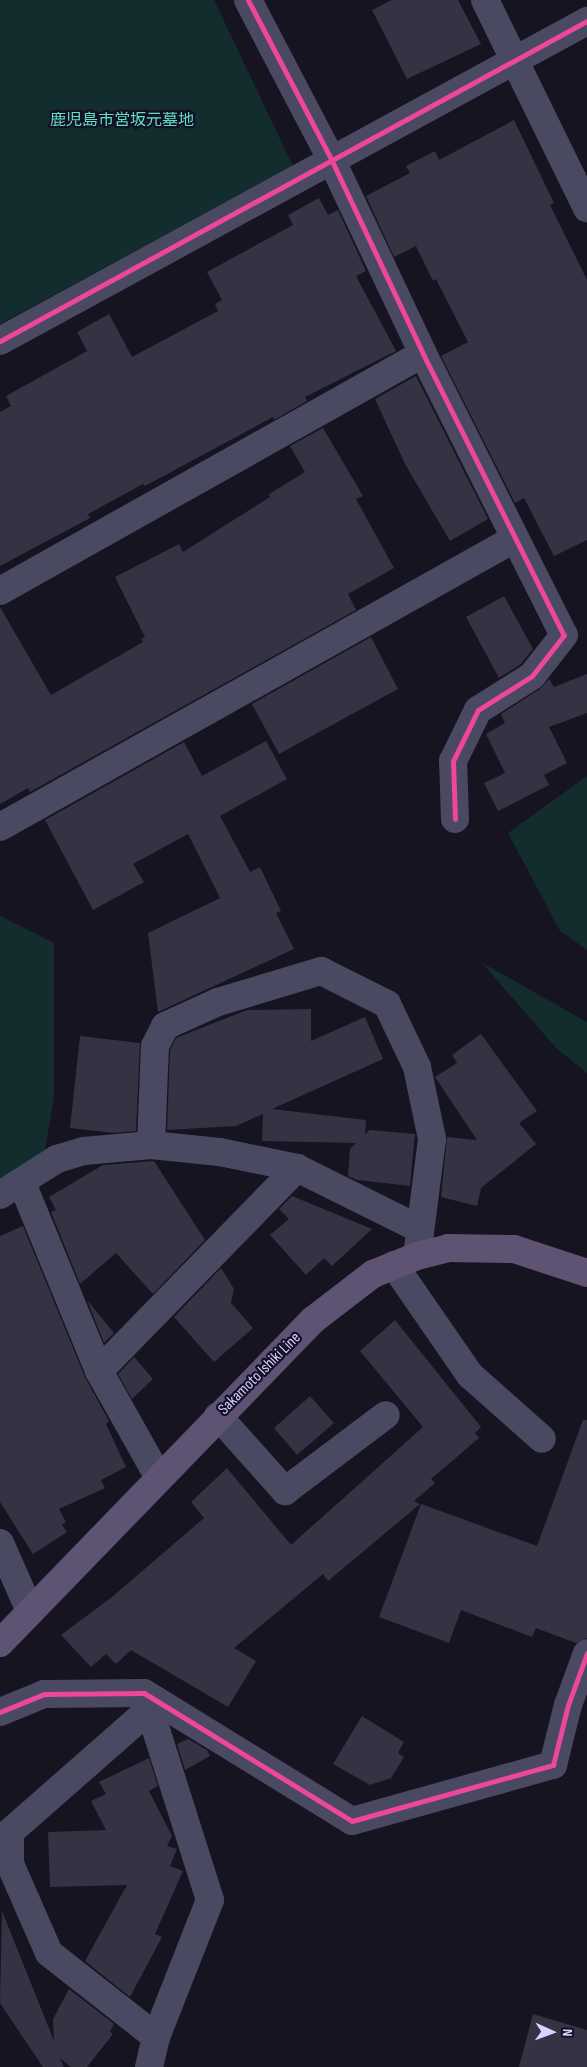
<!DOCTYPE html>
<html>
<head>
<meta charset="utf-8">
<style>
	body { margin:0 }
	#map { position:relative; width:587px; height:2067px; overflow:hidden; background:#161421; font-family:"Sofia Sans Condensed","Noto Sans JP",sans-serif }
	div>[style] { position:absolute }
	.green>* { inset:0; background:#132c2d }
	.building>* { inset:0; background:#343243 }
	.minor>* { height:28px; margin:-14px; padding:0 14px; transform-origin:14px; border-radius:14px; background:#4a4962 }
	.major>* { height:28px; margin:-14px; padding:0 14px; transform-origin:14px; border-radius:14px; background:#5e5373 }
	.cycleway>* { height:5px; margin:-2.5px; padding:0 2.5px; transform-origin:2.5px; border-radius:2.5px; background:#ed469a }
	span { translate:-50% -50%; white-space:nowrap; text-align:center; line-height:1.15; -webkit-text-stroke:4.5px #130f26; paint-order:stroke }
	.park-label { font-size:16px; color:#5fe0c0 }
	.street-label { font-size:16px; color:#d9d4ff }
	.north { position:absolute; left:527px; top:2007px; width:50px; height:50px; -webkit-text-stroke:4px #130f26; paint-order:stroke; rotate:92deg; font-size:14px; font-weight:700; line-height:20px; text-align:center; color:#d9d4ff }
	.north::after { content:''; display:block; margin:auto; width:18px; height:22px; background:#d9d4ff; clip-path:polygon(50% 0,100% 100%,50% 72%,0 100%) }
</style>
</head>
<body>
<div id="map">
	<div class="green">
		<div style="clip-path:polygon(0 0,214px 0,293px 166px,0 324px)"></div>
		<div style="clip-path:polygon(587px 776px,587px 950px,560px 931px,508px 833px)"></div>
		<div style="clip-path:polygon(0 916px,54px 943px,54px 1097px,44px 1157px,0 1181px)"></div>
		<div style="clip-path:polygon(481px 962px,587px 1022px,587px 1073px,556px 1048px)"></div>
	</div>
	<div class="building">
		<div style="clip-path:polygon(392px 0,458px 0,481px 44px,407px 79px,372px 10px)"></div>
		<div style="clip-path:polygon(514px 120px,554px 203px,550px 205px,587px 280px,587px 540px,554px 556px,524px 498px,515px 503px,441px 356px,468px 342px,436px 279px,433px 281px,416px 246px,394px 257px,366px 196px,410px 173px,406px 166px,435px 151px,439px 160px)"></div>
		<div style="clip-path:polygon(319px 198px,328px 215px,338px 210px,366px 271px,356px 276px,396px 351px,305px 397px,307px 401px,274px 420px,273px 417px,145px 486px,143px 484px,88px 514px,90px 518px,0 566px,0 412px,11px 406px,6px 396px,87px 351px,77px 332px,109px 314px,132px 357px,218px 311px,215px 304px,222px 300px,207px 272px,293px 225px,288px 215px)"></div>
		<div style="clip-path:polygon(416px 376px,488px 519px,450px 541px,405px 464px,375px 399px)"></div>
		<div style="clip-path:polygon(323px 428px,363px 496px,356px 499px,394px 568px,348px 594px,356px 610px,30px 792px,28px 788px,0 804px,0 607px,51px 695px,143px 642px,141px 639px,145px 637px,115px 577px,179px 544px,183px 552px,270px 497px,269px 494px,305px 472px,290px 446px)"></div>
		<div style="clip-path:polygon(504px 596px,533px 649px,521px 664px,499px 678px,466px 617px)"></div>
		<div style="clip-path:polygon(371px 637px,398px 689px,279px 754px,252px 704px)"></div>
		<div style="clip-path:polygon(587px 674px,587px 713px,549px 727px,567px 763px,544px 775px,549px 785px,498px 811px,484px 783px,505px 773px,486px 734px,505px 723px,501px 714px,540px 689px,549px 679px,554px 687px)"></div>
		<div style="clip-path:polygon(266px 741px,287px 779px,220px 816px,250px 872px,260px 867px,281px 911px,276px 913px,294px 949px,158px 1012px,148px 933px,220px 898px,188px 834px,133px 864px,144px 882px,93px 910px,45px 820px,184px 742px,202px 776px)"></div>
		<div style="clip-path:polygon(311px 1009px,311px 1041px,365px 1017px,383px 1059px,272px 1109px,366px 1120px,365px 1134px,370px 1130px,415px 1134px,410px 1186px,357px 1180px,348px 1176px,350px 1149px,356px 1143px,262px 1141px,263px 1114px,236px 1126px,167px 1130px,170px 1050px,176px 1038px,247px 1010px)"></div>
		<div style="clip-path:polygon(481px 1034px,537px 1111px,519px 1123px,536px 1144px,481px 1188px,477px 1206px,441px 1197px,447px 1137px,477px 1140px,435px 1077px,457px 1063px,452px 1055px)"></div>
		<div style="clip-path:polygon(80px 1036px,140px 1043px,136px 1131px,114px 1133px,70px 1128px)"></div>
		<div style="clip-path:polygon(154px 1161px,205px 1240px,153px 1294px,116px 1253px,80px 1284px,51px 1212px,56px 1210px,49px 1197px,103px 1165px)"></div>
		<div style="clip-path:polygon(292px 1196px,372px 1229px,332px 1266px,324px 1258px,306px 1275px,270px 1235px,289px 1219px,279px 1209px)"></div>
		<div style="clip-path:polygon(23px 1226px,85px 1377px,109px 1421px,106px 1424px,126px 1467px,101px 1480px,105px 1488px,59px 1509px,66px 1522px,62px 1525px,67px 1532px,33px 1554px,0 1502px,0 1236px)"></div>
		<div style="clip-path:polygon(221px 1268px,234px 1289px,231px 1303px,253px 1328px,214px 1362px,174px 1317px)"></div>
		<div style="clip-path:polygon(87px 1300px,114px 1333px,104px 1343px)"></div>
		<div style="clip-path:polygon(395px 1320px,481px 1427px,475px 1433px,479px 1438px,431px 1479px,435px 1483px,414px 1501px,420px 1504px,328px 1581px,323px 1574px,234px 1648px,256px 1661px,228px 1707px,131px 1650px,116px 1664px,106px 1654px,91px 1667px,61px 1635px,112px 1597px,204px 1518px,191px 1502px,227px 1468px,291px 1545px,423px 1427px,360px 1351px)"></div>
		<div style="clip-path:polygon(134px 1357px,153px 1379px,132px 1399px,118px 1374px)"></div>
		<div style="clip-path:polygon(310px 1396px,334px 1423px,297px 1455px,274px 1428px)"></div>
		<div style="clip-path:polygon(583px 1420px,587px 1420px,587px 1638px,576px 1643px,536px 1628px,532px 1637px,461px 1610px,449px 1643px,379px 1617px,421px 1504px,537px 1546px)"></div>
		<div style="clip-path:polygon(362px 1716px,404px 1742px,398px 1753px,404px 1757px,391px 1778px,370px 1785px,333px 1764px)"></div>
		<div style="clip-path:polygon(188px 1739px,207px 1750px,210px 1756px,185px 1770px,177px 1744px)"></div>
		<div style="clip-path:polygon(149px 1758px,158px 1786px,149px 1791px,172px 1836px,167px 1846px,177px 1849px,170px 1866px,183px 1871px,155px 1934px,162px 1937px,130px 1997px,85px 1961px,127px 1885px,50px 1887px,48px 1832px,106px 1830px,91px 1801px,106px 1794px,99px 1782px)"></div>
		<div style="clip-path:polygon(2px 1911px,54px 2041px,53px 2019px,69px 1989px,114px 2024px,110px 2032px,113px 2034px,87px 2067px,71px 2067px,60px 2058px,64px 2067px,43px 2067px,0 2003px)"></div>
		<div style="clip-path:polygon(533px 2014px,587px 2030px,587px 2067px,519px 2067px)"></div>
	</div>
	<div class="minor">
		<div style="left:248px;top:0;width:179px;rotate:62.4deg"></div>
		<div style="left:331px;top:159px;width:216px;rotate:64.7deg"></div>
		<div style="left:423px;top:354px;width:314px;rotate:63.4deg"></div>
		<div style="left:564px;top:635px;width:52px;rotate:128deg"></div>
		<div style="left:532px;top:676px;width:64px;rotate:147.8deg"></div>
		<div style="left:478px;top:710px;width:57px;rotate:116.1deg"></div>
		<div style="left:453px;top:761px;width:58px;rotate:88deg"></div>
		<div style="left:485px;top:0;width:232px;rotate:63.9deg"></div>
		<div style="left:0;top:341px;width:669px;rotate:-28.6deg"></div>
		<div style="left:0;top:591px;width:485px;rotate:-29.3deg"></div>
		<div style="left:0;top:827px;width:589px;rotate:-29.26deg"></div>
		<div style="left:151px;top:1145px;width:99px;rotate:-87.7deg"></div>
		<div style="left:155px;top:1046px;width:22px;rotate:-63deg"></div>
		<div style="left:165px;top:1026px;width:58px;rotate:-24.4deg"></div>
		<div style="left:218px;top:1002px;width:108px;rotate:-16.8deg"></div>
		<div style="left:321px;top:971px;width:74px;rotate:26.6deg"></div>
		<div style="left:387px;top:1004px;width:70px;rotate:64.5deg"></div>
		<div style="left:417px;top:1067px;width:74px;rotate:78.2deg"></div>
		<div style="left:432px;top:1139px;width:118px;rotate:97.3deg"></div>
		<div style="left:22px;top:1183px;width:203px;rotate:67.7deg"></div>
		<div style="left:99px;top:1371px;width:120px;rotate:60.7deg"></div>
		<div style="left:0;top:1195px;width:67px;rotate:-32.3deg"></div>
		<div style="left:57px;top:1159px;width:28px;rotate:-17deg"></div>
		<div style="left:84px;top:1151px;width:67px;rotate:-5.1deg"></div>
		<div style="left:151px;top:1145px;width:69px;rotate:5.8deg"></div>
		<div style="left:220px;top:1152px;width:79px;rotate:11.7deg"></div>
		<div style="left:297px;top:1168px;width:137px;rotate:26.4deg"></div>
		<div style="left:394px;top:1265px;width:134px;rotate:55.4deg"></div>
		<div style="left:470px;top:1375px;width:96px;rotate:41.6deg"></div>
		<div style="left:99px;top:1371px;width:284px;rotate:-45.7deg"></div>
		<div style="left:218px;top:1416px;width:101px;rotate:48.2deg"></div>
		<div style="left:285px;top:1491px;width:126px;rotate:-37deg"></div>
		<div style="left:0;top:1543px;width:74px;rotate:66.2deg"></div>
		<div style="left:145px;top:1695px;width:215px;rotate:72.4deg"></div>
		<div style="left:210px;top:1900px;width:147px;rotate:111.5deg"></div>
		<div style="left:156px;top:2037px;width:31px;rotate:103deg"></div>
		<div style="left:150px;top:1709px;width:186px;rotate:138.7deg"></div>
		<div style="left:10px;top:1832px;width:32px;rotate:90deg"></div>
		<div style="left:10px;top:1864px;width:97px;rotate:66.3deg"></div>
		<div style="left:49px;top:1953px;width:136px;rotate:38.1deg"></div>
		<div style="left:0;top:1712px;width:48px;rotate:-22.2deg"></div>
		<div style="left:44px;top:1694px;width:100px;rotate:-0.6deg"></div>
		<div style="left:144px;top:1693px;width:244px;rotate:31.6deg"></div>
		<div style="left:352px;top:1821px;width:209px;rotate:-15.6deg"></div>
		<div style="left:553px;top:1765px;width:62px;rotate:-76deg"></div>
		<div style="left:568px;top:1705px;width:55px;rotate:-69.9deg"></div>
	</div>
	<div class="major">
		<div style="left:0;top:1643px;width:450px;rotate:-45.9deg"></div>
		<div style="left:313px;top:1320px;width:76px;rotate:-37.5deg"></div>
		<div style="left:373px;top:1274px;width:48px;rotate:-22.2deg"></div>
		<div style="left:417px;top:1256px;width:32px;rotate:-14deg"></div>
		<div style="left:448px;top:1248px;width:66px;rotate:0.9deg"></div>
		<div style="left:514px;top:1249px;width:77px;rotate:18.2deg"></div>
	</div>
	<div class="cycleway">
		<div style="left:248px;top:0;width:179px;rotate:62.4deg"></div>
		<div style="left:331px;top:159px;width:216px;rotate:64.7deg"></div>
		<div style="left:423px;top:354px;width:314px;rotate:63.4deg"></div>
		<div style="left:564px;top:635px;width:52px;rotate:128deg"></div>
		<div style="left:532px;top:676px;width:64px;rotate:147.8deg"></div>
		<div style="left:478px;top:710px;width:57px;rotate:116.1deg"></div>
		<div style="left:453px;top:761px;width:58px;rotate:88deg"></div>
		<div style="left:0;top:341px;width:669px;rotate:-28.6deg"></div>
		<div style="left:0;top:1712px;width:48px;rotate:-22.2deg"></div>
		<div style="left:44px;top:1694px;width:100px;rotate:-0.6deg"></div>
		<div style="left:144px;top:1693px;width:244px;rotate:31.6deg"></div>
		<div style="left:352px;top:1821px;width:209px;rotate:-15.6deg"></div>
		<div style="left:553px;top:1765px;width:62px;rotate:-76deg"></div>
		<div style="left:568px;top:1705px;width:55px;rotate:-69.9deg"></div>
	</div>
	<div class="park-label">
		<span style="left:122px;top:121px">鹿児島市営坂元墓地</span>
	</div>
	<div class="street-label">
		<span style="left:260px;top:1374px;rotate:-45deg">Sakamoto Ishiki Line</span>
	</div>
	<div class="north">N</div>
</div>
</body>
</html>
